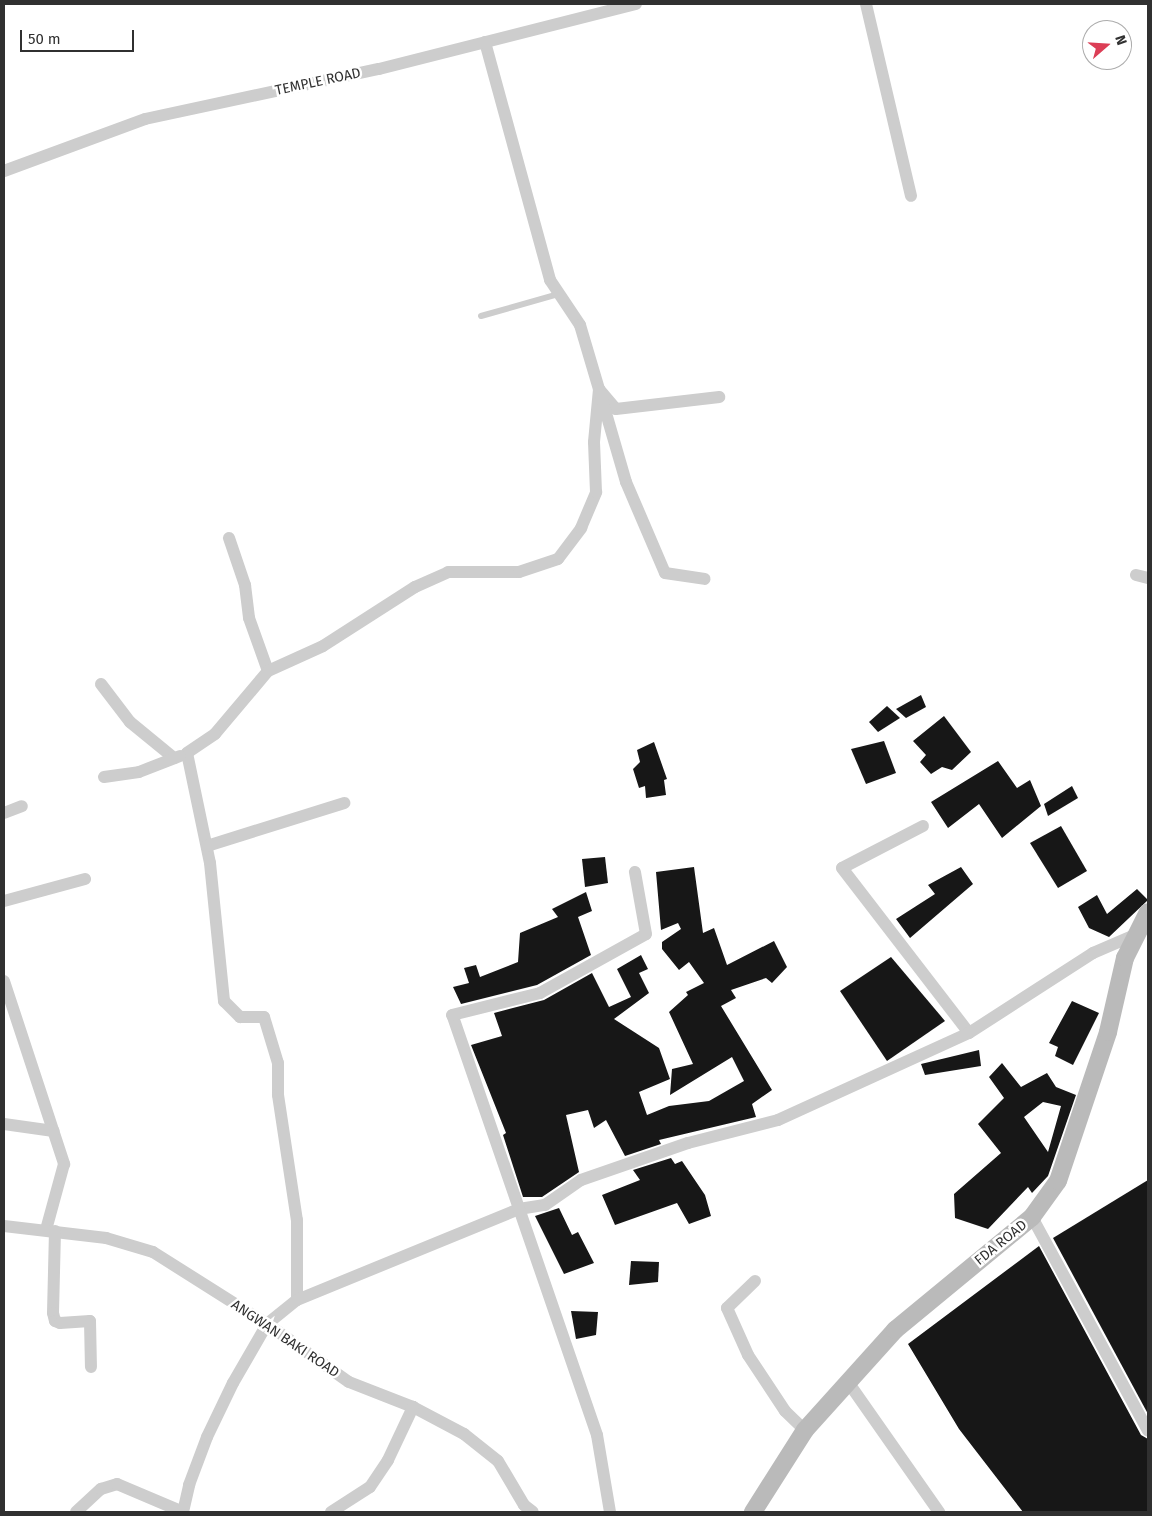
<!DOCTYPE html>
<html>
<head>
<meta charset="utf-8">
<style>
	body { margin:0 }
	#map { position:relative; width:1152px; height:1516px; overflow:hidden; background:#fff; font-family:"Fira Sans",sans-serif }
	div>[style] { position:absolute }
	.building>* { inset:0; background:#171717 }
	.lane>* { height:6px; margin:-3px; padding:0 3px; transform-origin:3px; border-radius:3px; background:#cdcdcd }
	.street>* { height:12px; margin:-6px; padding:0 6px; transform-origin:6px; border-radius:6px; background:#cdcdcd }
	.secondary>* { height:18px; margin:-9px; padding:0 9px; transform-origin:9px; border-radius:9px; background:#bababa }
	span { translate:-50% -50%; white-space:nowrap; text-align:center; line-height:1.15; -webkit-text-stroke:5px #fff; paint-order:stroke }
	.street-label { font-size:14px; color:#303030 }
	.frame { position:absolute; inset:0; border:5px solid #303030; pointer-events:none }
	.north { position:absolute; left:1082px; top:20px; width:50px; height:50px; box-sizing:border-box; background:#fff; border:1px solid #acacac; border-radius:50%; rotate:71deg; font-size:14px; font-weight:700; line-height:20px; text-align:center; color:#303030 }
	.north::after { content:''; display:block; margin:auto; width:18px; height:22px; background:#dc3e56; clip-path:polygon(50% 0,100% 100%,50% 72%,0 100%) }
	.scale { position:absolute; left:20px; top:30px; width:114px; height:22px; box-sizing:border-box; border:2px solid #303030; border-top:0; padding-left:6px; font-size:15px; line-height:18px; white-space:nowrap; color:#303030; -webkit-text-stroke:4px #fff; paint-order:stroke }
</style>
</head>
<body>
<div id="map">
	<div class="building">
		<div style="clip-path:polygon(921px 695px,926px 707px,906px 718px,896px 709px)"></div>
		<div style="clip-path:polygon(887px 706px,900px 718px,878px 732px,869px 722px)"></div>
		<div style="clip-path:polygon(944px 716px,971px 752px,952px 770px,942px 767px,931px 774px,920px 762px,926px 755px,913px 741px)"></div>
		<div style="clip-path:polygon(884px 741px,896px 773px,866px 784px,851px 749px)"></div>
		<div style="clip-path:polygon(654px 742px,667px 779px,664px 780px,666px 795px,646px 798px,645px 786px,639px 788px,633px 769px,640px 762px,637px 750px)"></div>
		<div style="clip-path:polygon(998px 761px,1017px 788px,1030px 780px,1041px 806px,1002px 838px,979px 804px,948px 828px,931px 802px)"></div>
		<div style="clip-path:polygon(1072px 786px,1078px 798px,1048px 816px,1044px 804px)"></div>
		<div style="clip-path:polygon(1061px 826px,1087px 871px,1058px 888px,1030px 843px)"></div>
		<div style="clip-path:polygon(605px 857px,608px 883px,585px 887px,582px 859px)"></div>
		<div style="clip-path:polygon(694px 867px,703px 933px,714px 928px,727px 965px,774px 941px,787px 967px,772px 983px,766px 978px,731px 990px,736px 998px,721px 1006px,772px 1090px,752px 1104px,756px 1117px,659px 1140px,661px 1144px,625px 1156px,606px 1120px,594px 1128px,588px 1110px,566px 1115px,579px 1172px,542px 1197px,523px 1197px,503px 1135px,506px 1133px,471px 1045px,502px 1036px,494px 1013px,544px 1000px,592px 973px,609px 1007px,631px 997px,617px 969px,641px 955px,648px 969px,639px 973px,649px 993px,614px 1019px,659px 1048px,670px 1079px,639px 1092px,647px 1115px,669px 1106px,709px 1101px,744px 1081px,732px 1057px,670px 1095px,672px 1069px,693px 1064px,669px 1012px,688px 995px,686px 992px,704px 983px,689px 962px,679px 970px,662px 949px,662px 942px,681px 929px,678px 923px,661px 930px,656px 872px)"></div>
		<div style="clip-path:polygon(961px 867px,973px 884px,910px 938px,896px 919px,935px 894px,928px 885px)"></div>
		<div style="clip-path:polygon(1137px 889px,1148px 900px,1109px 937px,1089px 928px,1078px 907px,1097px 895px,1107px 914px)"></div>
		<div style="clip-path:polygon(586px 892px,592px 911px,578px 917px,591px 955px,537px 985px,461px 1004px,453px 987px,469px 983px,464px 968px,476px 965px,480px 977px,518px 962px,520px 933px,558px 917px,552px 909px)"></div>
		<div style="clip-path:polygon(891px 957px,945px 1021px,887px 1061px,840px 991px)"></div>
		<div style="clip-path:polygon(1072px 1001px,1099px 1013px,1073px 1065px,1055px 1056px,1058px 1047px,1049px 1043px)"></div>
		<div style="clip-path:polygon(979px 1050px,981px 1066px,925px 1075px,921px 1064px)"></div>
		<div style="clip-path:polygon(evenodd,1002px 1063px,1021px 1087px,1047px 1073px,1056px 1087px,1076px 1095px,1048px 1176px,1032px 1193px,1028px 1187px,988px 1229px,955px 1218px,954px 1194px,1001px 1153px,978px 1124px,1004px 1098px,989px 1077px,1002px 1063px,1043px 1102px,1061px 1106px,1048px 1152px,1024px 1117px,1043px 1102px)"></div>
		<div style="clip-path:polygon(671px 1158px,675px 1164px,682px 1161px,705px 1195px,711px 1216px,689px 1224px,677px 1203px,615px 1225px,602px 1195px,640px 1180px,633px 1170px)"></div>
		<div style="clip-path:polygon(1148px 1180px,1148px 1414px,1053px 1238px)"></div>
		<div style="clip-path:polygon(559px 1208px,572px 1235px,578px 1232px,594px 1263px,564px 1274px,535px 1216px)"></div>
		<div style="clip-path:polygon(1039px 1246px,1141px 1435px,1148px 1439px,1148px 1512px,1023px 1512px,959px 1429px,908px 1344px)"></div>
		<div style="clip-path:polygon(631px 1261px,659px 1262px,658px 1282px,629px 1285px)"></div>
		<div style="clip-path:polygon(571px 1311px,598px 1312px,596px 1335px,576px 1339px)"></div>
	</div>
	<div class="lane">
		<div style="left:481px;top:316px;width:81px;rotate:-15.8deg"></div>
	</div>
	<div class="street">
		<div style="left:866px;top:4px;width:197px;rotate:76.8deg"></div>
		<div style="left:485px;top:42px;width:247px;rotate:74.7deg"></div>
		<div style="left:550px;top:280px;width:54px;rotate:56.3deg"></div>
		<div style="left:580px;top:325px;width:67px;rotate:73.5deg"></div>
		<div style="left:599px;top:389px;width:26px;rotate:50deg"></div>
		<div style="left:616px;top:409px;width:104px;rotate:-6.6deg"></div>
		<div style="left:4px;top:171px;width:150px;rotate:-20.2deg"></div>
		<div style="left:145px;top:119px;width:239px;rotate:-12.1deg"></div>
		<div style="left:379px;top:69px;width:265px;rotate:-14.2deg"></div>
		<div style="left:229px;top:538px;width:50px;rotate:71.2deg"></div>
		<div style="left:245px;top:585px;width:33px;rotate:83deg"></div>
		<div style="left:249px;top:618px;width:56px;rotate:70.3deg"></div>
		<div style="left:268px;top:671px;width:82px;rotate:130.1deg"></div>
		<div style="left:215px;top:734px;width:34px;rotate:146deg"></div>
		<div style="left:187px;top:753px;width:112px;rotate:78.2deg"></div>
		<div style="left:210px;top:863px;width:139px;rotate:84.2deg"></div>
		<div style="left:224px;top:1001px;width:23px;rotate:45deg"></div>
		<div style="left:240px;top:1017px;width:24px"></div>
		<div style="left:264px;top:1017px;width:48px;rotate:73.1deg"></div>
		<div style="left:278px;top:1063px;width:32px;rotate:90deg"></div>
		<div style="left:278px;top:1095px;width:126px;rotate:81.4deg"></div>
		<div style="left:297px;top:1220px;width:80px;rotate:90deg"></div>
		<div style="left:1136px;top:575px;width:12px;rotate:14deg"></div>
		<div style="left:268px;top:671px;width:60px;rotate:-24.4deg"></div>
		<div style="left:323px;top:646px;width:109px;rotate:-32.7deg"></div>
		<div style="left:415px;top:587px;width:36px;rotate:-24deg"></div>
		<div style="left:448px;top:572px;width:71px"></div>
		<div style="left:519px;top:572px;width:41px;rotate:-18.4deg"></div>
		<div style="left:558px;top:559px;width:39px;rotate:-53deg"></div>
		<div style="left:581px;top:528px;width:39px;rotate:-67deg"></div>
		<div style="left:596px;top:492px;width:50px;rotate:-92.3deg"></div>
		<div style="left:594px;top:442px;width:53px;rotate:-84.6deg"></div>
		<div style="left:599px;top:389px;width:97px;rotate:73.8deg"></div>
		<div style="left:626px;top:482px;width:99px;rotate:66.8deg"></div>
		<div style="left:665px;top:573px;width:40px;rotate:8.5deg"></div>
		<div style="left:101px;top:684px;width:48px;rotate:52.7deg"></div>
		<div style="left:130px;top:722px;width:57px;rotate:39.3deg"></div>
		<div style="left:104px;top:777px;width:35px;rotate:-8deg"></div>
		<div style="left:139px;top:772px;width:44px;rotate:-21.3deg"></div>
		<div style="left:4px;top:813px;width:19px;rotate:-21deg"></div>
		<div style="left:923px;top:826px;width:91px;rotate:152.6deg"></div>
		<div style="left:842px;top:868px;width:208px;rotate:52.4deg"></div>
		<div style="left:969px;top:1033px;width:148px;rotate:-32.8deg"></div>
		<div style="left:1093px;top:953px;width:48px;rotate:-23.4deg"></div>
		<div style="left:207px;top:846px;width:144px;rotate:-17.4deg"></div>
		<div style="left:4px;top:901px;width:84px;rotate:-15.2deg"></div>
		<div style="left:4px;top:981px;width:193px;rotate:71.8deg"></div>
		<div style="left:64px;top:1164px;width:68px;rotate:105.3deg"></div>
		<div style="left:4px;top:1124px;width:50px;rotate:8deg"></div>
		<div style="left:1032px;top:1217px;width:243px;rotate:61.5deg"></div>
		<div style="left:4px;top:1226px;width:103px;rotate:6.7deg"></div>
		<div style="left:106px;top:1238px;width:49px;rotate:16.6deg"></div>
		<div style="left:153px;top:1252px;width:135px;rotate:32.3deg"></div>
		<div style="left:267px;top:1324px;width:100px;rotate:35.3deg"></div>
		<div style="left:349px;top:1382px;width:69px;rotate:21.3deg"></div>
		<div style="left:413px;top:1407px;width:58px;rotate:27.9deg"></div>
		<div style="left:464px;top:1434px;width:43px;rotate:38.5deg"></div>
		<div style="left:498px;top:1461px;width:51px;rotate:59.4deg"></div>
		<div style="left:524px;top:1505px;width:11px;rotate:38deg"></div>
		<div style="left:55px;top:1231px;width:82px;rotate:91.4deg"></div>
		<div style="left:53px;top:1313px;width:8px;rotate:76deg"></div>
		<div style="left:55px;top:1321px;width:5px;rotate:22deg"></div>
		<div style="left:60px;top:1323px;width:30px;rotate:-4deg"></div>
		<div style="left:90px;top:1321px;width:46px;rotate:88.8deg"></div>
		<div style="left:755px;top:1281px;width:39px;rotate:136deg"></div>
		<div style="left:727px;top:1308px;width:51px;rotate:65.9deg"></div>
		<div style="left:748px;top:1355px;width:67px;rotate:56.5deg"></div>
		<div style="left:785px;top:1411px;width:28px;rotate:44deg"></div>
		<div style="left:848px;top:1382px;width:159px;rotate:55deg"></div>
		<div style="left:76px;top:1512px;width:34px;rotate:-43deg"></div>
		<div style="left:101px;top:1489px;width:17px;rotate:-17deg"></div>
		<div style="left:117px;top:1484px;width:72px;rotate:23deg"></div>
		<div style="left:183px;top:1512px;width:28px;rotate:-77deg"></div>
		<div style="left:189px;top:1485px;width:51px;rotate:-69.4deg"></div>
		<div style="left:207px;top:1437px;width:60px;rotate:-64.3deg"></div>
		<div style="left:233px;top:1383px;width:68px;rotate:-60deg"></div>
		<div style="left:267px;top:1324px;width:38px;rotate:-39deg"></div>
		<div style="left:297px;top:1300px;width:240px;rotate:-22.3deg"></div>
		<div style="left:519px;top:1209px;width:26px;rotate:-9deg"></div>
		<div style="left:545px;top:1205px;width:44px;rotate:-34.8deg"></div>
		<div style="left:581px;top:1180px;width:113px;rotate:-19.1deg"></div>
		<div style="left:688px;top:1143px;width:93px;rotate:-14.3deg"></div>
		<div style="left:778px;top:1120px;width:210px;rotate:-24.5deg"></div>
		<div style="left:331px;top:1512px;width:46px;rotate:-32.7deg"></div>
		<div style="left:370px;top:1487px;width:32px;rotate:-56deg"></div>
		<div style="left:388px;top:1460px;width:59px;rotate:-64.7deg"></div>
		<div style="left:610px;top:1512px;width:78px;rotate:-99.6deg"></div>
		<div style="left:597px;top:1435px;width:444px;rotate:-109deg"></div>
		<div style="left:452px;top:1015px;width:91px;rotate:-14deg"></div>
		<div style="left:540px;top:993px;width:121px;rotate:-29.1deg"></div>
		<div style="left:646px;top:934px;width:63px;rotate:-100.1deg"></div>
	</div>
	<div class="secondary">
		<div style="left:753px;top:1512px;width:97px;rotate:-57.6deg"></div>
		<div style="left:805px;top:1430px;width:135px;rotate:-48deg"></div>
		<div style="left:895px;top:1330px;width:178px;rotate:-39.5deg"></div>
		<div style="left:1032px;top:1217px;width:44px;rotate:-54.2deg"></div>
		<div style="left:1058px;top:1181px;width:157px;rotate:-71.4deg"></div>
		<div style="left:1108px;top:1032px;width:76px;rotate:-77.1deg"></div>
		<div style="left:1125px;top:958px;width:51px;rotate:-63.4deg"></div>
	</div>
	<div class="street-label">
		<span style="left:318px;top:82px;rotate:-12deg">TEMPLE ROAD</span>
		<span style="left:1001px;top:1243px;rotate:-39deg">FDA ROAD</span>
		<span style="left:285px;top:1339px;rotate:34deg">ANGWAN BAKI ROAD</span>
	</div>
	<div class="frame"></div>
	<div class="north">N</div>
	<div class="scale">50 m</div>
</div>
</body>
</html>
